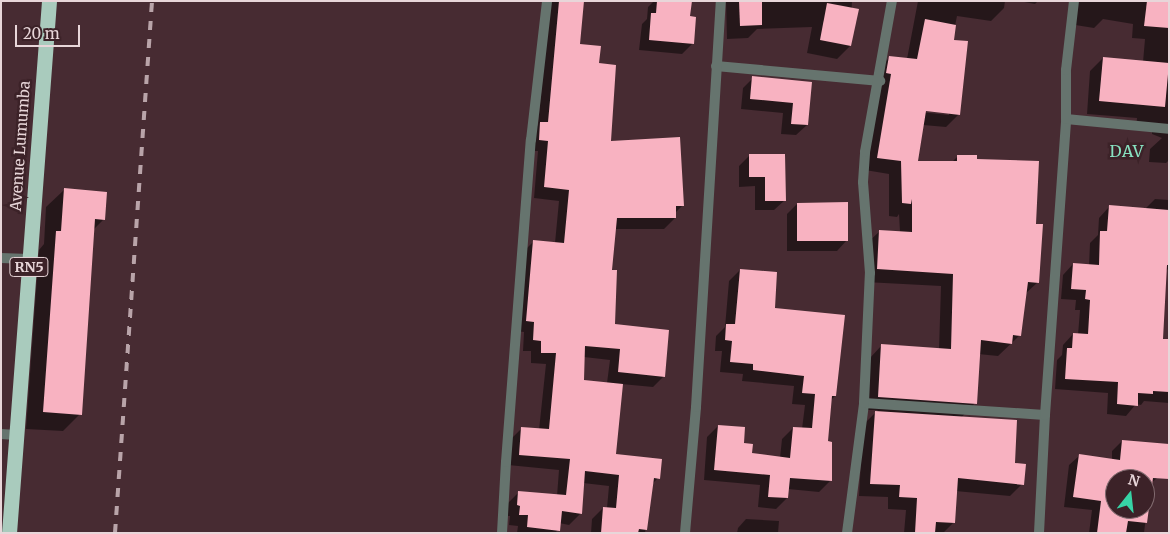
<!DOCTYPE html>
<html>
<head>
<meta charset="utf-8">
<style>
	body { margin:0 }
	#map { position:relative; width:1170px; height:534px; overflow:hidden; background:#472b32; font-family:Merriweather,serif }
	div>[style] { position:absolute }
	.shadow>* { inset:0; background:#0007 }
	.building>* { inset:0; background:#f8b2c1 }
	.street>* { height:10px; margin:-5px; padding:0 5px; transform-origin:5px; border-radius:5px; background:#66746e }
	.highway>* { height:15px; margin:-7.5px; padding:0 7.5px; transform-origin:7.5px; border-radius:7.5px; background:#a9cbbd }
	.rail>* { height:4px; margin-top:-2px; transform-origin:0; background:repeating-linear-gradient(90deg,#b9a4a9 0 9px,transparent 0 18px) }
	span { translate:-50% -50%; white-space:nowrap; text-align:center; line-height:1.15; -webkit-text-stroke:5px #3c2228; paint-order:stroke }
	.shield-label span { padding:1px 4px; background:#3c2228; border:1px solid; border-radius:4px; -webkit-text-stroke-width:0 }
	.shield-label { font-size:14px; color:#e8d6d9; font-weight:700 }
	.street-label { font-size:15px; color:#e8d6d9 }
	.neighbourhood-label { font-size:16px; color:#88e2c1; letter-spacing:1px }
	.frame { position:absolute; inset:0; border:2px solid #e8d6d9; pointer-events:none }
	.north { position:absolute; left:1105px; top:469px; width:50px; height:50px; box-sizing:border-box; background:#3c2228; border:1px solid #816a6f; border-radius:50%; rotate:16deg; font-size:14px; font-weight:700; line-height:20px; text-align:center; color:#e8d6d9 }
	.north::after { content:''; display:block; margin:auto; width:18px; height:22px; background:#37d4a6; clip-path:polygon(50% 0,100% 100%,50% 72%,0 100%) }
	.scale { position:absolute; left:15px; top:25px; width:65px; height:22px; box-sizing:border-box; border:2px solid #e8d6d9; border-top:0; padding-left:6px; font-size:15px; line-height:18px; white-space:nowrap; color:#e8d6d9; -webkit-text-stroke:4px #3c2228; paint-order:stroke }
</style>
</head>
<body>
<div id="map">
	<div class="shadow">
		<div style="clip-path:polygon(evenodd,547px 1px,583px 1px,578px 45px,597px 64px,610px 142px,683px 205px,675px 213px,675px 218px,664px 229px,615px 229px,611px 271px,614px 325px,664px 376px,653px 387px,621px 384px,615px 455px,658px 478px,652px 484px,645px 533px,591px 533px,592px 519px,603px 508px,607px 508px,609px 486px,583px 483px,580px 514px,569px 525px,559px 523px,556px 533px,517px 533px,518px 526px,509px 525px,510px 516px,506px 516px,508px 503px,519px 492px,557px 496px,559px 470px,508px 465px,511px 439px,522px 428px,539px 430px,546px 364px,531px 363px,531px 351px,523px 351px,524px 332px,516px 331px,523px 252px,534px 241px,555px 243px,559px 201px,534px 198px,538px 151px,528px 151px,530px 134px,538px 125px,548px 23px,547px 1px,584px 357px,610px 360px,607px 383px,583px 381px,584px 357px)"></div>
		<div style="clip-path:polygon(654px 1px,691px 1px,689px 17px,693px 43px,682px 54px,639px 50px,642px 24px,647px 19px,648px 7px)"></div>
		<div style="clip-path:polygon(726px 1px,852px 1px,850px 46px,837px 59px,807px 53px,812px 27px,757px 29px,748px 38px,727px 39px)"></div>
		<div style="clip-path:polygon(evenodd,918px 1px,1005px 1px,1004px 8px,991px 21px,957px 16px,952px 41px,959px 114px,946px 127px,923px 125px,917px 162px,952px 162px,958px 156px,976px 160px,1035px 225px,1038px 282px,1025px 294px,1020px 335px,998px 356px,978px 354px,975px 403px,961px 418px,1013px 464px,1022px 484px,1010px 496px,955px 491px,954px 522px,943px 533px,904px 533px,906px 510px,888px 509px,888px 497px,859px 496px,863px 425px,878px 410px,866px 410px,869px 359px,882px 345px,939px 349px,941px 286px,865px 282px,866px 244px,880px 231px,900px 232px,899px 214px,897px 217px,889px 216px,889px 174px,865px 170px,877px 70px,890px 57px,907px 59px,918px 1px,920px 110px,949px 112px,949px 115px,920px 112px,920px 110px)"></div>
		<div style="clip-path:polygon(1019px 1px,1038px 1px,1035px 4px)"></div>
		<div style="clip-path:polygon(1073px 1px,1169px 1px,1169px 160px,1166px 163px,1149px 162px,1150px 149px,1162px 138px,1152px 134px,1152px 131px,1136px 129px,1137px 118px,1087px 114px,1090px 71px,1103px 58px,1143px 62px,1145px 39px,1132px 38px,1133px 24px,1103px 19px,1094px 28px,1069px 24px)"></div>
		<div style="clip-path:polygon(753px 78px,811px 83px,807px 125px,796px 135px,781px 134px,783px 113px,741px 109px,743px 88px)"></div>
		<div style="clip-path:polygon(749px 156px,785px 200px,774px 210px,755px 210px,755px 186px,739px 187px,739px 166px)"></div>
		<div style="clip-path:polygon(64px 190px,103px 220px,93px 230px,80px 414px,63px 431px,26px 429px,39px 250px,44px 244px,46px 207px)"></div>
		<div style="clip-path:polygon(1155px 199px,1169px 200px,1169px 268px,1165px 272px,1161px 340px,1169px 341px,1169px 403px,1144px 401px,1141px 405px,1136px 404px,1126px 416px,1107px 414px,1108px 393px,1055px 389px,1057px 360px,1062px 355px,1063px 345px,1073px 334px,1078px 335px,1080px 310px,1075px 310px,1076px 300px,1061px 299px,1063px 275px,1073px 264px,1089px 266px,1090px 243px,1098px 235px,1099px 218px,1109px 207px,1145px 209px)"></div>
		<div style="clip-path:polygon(797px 204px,847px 240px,837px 251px,787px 251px,787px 214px)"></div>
		<div style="clip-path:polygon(740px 270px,774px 310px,835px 396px,831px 400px,827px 443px,830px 481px,819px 492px,788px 489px,787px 498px,776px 509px,758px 507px,760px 485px,704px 480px,707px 437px,718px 426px,742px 444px,751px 454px,780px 458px,782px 439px,793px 428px,802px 429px,805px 405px,792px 404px,794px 386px,742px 381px,743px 374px,720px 372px,722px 351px,715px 351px,716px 336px,725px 327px,729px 281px)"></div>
		<div style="clip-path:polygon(evenodd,1122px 441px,1157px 478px,1150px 484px,1144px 533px,1089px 533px,1092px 510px,1064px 507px,1069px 465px,1079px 456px,1112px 460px,1112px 451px,1122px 441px,1115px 479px,1145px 479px,1145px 509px,1115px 509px,1115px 479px)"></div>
		<div style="clip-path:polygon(746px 519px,779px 521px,778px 533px,737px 533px,738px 528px)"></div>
	</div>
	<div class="building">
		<div style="clip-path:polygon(559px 1px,584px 1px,580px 44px,601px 46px,599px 63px,616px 65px,611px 141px,680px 137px,684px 206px,676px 206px,676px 218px,617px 218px,612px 270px,617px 270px,615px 324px,669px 330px,665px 377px,618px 372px,620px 349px,585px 346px,584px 380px,623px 384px,616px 454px,662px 459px,660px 479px,654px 478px,647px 530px,639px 529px,638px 533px,601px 533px,603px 507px,616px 508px,619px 475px,585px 471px,582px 514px,562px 511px,560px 531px,527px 527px,528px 515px,519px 515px,520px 506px,517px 505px,518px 491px,566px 495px,570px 459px,519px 455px,521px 427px,549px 429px,556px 353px,541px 353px,541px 341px,533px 340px,534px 322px,526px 321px,533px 240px,564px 243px,569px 190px,544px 187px,548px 141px,539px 140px,540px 122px,548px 122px)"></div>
		<div style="clip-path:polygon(657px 1px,692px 1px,690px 16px,696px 17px,694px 44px,649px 40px,651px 13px,656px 13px)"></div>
		<div style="clip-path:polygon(739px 1px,762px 1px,762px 25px,740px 26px)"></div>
		<div style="clip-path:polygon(1147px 1px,1169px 1px,1169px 28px,1144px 26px)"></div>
		<div style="clip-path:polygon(827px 3px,859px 9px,851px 46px,820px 40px)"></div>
		<div style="clip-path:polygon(925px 19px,956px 25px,954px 40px,968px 41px,960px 115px,926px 111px,918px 161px,957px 161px,957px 155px,977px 155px,977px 159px,1039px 161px,1036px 224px,1043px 224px,1039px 283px,1028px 282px,1021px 336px,1013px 335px,1012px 344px,981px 340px,977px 404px,878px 397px,881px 344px,951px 349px,953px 274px,877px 269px,879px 230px,912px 232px,912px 199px,911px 204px,902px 203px,901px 161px,877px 158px,891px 74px,886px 73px,889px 56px,917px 59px)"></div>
		<div style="clip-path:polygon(1103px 57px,1169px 63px,1165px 107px,1099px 101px)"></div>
		<div style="clip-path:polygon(752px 76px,812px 82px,808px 125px,791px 124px,793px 103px,750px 99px)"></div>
		<div style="clip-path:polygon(749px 154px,785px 154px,786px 201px,765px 201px,765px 177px,749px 177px)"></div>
		<div style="clip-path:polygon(64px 188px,107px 192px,105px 220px,95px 219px,82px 415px,43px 412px,56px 231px,61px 231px)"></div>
		<div style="clip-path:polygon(848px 202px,848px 241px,797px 241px,797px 203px)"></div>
		<div style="clip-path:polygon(1109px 205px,1169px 210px,1169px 265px,1167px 265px,1163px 339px,1169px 339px,1169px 392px,1153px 391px,1153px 394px,1138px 393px,1138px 406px,1117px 404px,1118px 382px,1065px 379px,1067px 348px,1072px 348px,1073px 333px,1088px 334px,1090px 300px,1085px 299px,1086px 290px,1071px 289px,1073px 263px,1099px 265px,1100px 231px,1107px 231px)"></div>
		<div style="clip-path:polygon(740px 269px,777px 272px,775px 308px,845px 315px,836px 396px,832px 396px,828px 441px,832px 442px,832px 481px,790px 478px,788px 498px,768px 497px,770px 475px,714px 470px,718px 425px,745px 427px,744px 443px,753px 444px,752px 453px,790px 458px,793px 427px,812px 428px,815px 394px,802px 393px,804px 376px,753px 370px,753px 364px,730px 362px,732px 341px,725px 340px,726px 324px,735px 324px)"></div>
		<div style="clip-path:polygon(875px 411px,1017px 420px,1015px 463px,1026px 464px,1024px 485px,958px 478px,955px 523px,936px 522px,935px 533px,915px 533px,917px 498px,899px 497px,900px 485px,870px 484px)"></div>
		<div style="clip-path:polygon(evenodd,1122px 440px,1169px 444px,1169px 479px,1153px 478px,1147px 523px,1128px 521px,1126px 533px,1097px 533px,1101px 501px,1073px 497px,1079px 454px,1120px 460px,1122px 440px,1115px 479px,1145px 479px,1145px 509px,1115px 509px,1115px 479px)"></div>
	</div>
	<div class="street">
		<div style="left:716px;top:66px;width:165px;rotate:5.2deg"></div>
		<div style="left:1066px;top:119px;width:103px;rotate:5.5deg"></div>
		<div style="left:1px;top:258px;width:28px;rotate:2deg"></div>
		<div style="left:864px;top:403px;width:181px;rotate:3.8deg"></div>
		<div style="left:1px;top:434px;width:15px;rotate:4deg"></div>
		<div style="left:502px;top:533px;width:71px;rotate:-86.8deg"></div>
		<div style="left:506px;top:462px;width:323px;rotate:-85.6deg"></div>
		<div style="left:531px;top:140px;width:140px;rotate:-83.4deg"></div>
		<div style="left:685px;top:533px;width:126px;rotate:-85deg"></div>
		<div style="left:696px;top:407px;width:407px;rotate:-86.5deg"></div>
		<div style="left:847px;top:533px;width:131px;rotate:-82.5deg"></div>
		<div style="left:864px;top:403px;width:130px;rotate:-87.4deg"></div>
		<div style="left:870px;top:273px;width:91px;rotate:-94.4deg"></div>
		<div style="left:863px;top:182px;width:30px;rotate:-86deg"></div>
		<div style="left:865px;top:152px;width:153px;rotate:-79.9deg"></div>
		<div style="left:1039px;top:533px;width:118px;rotate:-87.1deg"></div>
		<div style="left:1045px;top:415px;width:297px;rotate:-85.9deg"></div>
		<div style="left:1066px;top:119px;width:49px;rotate:-90deg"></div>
		<div style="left:1066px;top:70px;width:69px;rotate:-83.4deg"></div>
	</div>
	<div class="highway">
		<div style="left:9px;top:533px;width:534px;rotate:-85.7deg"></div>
	</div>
	<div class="rail">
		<div style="left:115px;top:533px;width:533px;rotate:-86.02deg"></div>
	</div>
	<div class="shield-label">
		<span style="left:29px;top:267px">RN5</span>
	</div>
	<div class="street-label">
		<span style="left:20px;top:146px;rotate:-86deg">Avenue Lumumba</span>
	</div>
	<div class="neighbourhood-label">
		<span style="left:1127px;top:151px">DAV</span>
	</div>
	<div class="frame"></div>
	<div class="north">N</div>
	<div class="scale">20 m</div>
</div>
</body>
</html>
